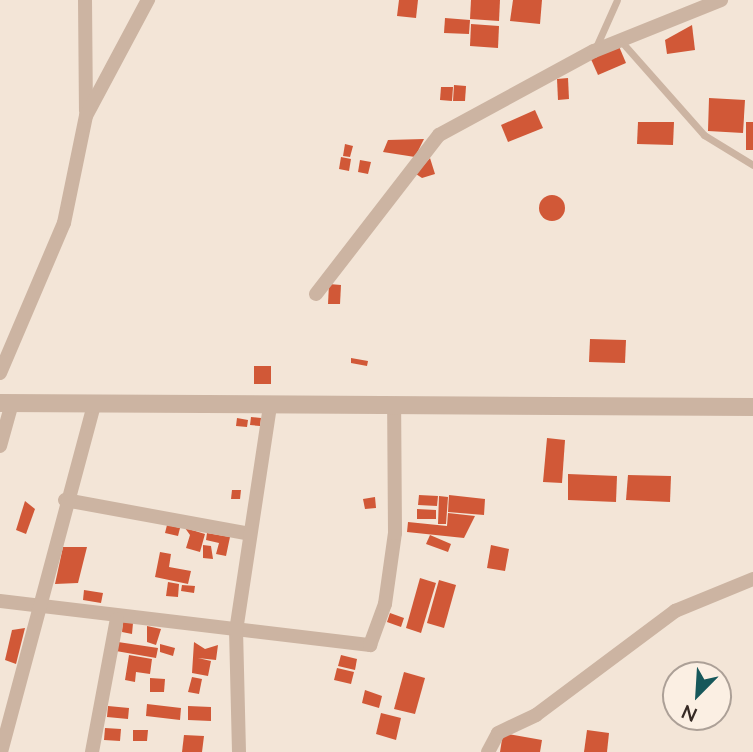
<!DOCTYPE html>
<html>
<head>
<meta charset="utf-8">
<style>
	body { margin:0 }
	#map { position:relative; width:753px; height:752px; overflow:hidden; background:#f3e5d7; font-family:Lato,sans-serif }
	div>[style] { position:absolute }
	.building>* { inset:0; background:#d15837 }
	.round { border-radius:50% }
	.service>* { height:7px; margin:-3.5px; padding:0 3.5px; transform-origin:3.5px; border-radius:3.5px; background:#ccb4a2 }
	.minor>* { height:14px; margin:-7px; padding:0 7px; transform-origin:7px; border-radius:7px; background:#ccb4a2 }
	.tertiary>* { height:18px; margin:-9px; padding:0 9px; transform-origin:9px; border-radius:9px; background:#ccb4a2 }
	span { translate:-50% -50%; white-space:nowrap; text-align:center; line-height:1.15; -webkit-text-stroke:6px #fbefe3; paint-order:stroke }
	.north { position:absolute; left:662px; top:661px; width:70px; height:70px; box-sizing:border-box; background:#fbefe3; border:2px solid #aca097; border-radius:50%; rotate:204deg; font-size:19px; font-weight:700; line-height:28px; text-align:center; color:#362a25 }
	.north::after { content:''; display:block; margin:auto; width:24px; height:32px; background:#17585b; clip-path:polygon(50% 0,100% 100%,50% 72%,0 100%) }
</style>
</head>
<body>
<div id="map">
	<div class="building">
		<div style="clip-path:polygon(399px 0,418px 0,416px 18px,397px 16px)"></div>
		<div style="clip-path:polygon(471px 0,500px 0,499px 21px,470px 19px)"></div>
		<div style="clip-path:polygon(513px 0,542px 0,540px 24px,510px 21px)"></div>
		<div style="clip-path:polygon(445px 18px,470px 20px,469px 34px,444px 33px)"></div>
		<div style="clip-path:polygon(471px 24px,499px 26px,498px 48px,470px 46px)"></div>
		<div style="clip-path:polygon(692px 25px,695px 50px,667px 54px,665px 40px)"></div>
		<div style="clip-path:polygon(618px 44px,626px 63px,598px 75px,590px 57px)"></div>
		<div style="clip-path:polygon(568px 78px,569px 99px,558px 100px,557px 79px)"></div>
		<div style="clip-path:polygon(454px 85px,466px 86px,465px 101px,453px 101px)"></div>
		<div style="clip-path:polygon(441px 87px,453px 87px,452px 101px,440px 100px)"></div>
		<div style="clip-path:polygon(709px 98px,745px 100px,743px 133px,708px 131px)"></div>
		<div style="clip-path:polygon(535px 110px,543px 128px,508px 142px,501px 125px)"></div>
		<div style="clip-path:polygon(638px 122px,674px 122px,673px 145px,637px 144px)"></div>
		<div style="clip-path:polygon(746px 122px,753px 122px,753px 150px,746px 150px)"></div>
		<div style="clip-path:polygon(424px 139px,415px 157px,383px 152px,388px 140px)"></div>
		<div style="clip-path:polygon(345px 144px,353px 146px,350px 157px,343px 156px)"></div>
		<div style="clip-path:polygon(341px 157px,351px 159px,349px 171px,339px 169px)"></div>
		<div style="clip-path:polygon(430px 158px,435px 174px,422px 178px,416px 174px)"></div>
		<div style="clip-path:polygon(360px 160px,371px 162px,368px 174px,358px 172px)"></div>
		<div class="round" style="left:539px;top:195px;width:26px;height:26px"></div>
		<div style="clip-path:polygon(329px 284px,341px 285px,340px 304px,328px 304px)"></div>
		<div style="clip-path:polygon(590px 339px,626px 340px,625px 363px,589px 362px)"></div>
		<div style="clip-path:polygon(351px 358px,368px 361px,367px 366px,351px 363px)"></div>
		<div style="clip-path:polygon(254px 366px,271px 366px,271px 384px,254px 384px)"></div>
		<div style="clip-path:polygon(251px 417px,261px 418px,260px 426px,250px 425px)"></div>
		<div style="clip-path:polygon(237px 418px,248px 420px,247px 427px,236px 426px)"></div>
		<div style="clip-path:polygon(547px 438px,565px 440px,562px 483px,543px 482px)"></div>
		<div style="clip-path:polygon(568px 474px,617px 476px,616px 502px,568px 500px)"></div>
		<div style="clip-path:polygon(628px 475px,671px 476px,670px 502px,626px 500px)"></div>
		<div style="clip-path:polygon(232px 490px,241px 490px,240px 499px,231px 499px)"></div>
		<div style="clip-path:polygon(419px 495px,438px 496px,437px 506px,418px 505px)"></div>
		<div style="clip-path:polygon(449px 495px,485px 499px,484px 515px,448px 512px)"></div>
		<div style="clip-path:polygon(439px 496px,448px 497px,446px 524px,438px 524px)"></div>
		<div style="clip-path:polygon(375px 497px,376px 508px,365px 509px,363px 499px)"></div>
		<div style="clip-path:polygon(25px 501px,35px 509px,26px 534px,16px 530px)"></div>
		<div style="clip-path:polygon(417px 509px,436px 510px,436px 519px,417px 519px)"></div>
		<div style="clip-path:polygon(448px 513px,475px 516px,464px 538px,407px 532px,408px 522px,447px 526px)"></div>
		<div style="clip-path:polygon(167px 525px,180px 528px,178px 536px,165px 533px)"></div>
		<div style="clip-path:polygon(185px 528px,205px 534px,200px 552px,186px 548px,190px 535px)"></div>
		<div style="clip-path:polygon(207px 533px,230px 537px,226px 556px,216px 554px,219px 543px,206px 540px)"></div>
		<div style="clip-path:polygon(430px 535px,451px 544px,448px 552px,426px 544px)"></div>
		<div style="clip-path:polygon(203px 545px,211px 546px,213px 559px,203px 558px)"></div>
		<div style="clip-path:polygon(491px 545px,509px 549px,505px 571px,487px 568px)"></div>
		<div style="clip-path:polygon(63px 547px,87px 547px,78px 583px,55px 584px)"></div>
		<div style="clip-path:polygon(160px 552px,171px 554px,169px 567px,191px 571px,188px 584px,155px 577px)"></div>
		<div style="clip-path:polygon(420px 578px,436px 583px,421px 633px,406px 628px)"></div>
		<div style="clip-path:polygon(439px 580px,456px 585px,444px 628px,427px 623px)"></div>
		<div style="clip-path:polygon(168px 582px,179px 584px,178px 597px,166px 596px)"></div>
		<div style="clip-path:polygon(182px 585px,195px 586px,194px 593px,181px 591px)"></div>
		<div style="clip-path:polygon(84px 590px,103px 593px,101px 603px,83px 600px)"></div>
		<div style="clip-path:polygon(390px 613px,404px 618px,401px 627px,387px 622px)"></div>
		<div style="clip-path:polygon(123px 622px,133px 623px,132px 634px,122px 632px)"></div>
		<div style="clip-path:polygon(147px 626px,161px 629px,156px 645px,147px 642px)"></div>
		<div style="clip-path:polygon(25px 628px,16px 664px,5px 660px,12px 630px)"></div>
		<div style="clip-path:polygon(118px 642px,158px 648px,156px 658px,116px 651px)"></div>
		<div style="clip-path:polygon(194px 642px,205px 649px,218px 645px,216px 660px,198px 658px,211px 661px,208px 676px,192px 673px)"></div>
		<div style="clip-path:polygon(160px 644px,175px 648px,173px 656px,160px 652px)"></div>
		<div style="clip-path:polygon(129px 655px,152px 659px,150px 674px,136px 672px,135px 682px,125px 680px)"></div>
		<div style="clip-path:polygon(341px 655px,357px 659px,355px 670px,338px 666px)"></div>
		<div style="clip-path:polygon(337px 668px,354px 672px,351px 684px,334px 680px)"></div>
		<div style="clip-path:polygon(404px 672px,425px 678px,415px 714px,394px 709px)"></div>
		<div style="clip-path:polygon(192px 677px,202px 679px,199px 694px,188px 692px)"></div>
		<div style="clip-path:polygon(150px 678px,165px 679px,164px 692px,150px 692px)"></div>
		<div style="clip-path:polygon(365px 690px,382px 696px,379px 708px,362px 703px)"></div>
		<div style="clip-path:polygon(147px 704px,181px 708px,180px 720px,146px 716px)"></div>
		<div style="clip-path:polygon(108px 706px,129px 708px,128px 719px,107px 717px)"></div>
		<div style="clip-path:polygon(188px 706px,211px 707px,211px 721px,188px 720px)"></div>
		<div style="clip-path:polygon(381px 713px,401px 718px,396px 740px,376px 734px)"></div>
		<div style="clip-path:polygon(105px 728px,121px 729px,120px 741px,104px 740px)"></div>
		<div style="clip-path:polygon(133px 730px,148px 730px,147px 741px,133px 741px)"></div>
		<div style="clip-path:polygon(587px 730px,609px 733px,607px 752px,584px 752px)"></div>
		<div style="clip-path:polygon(503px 733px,542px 740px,540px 752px,500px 752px)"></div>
		<div style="clip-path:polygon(184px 735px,204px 736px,202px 752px,182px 752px)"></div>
	</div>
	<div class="service">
		<div style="left:620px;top:40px;width:127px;rotate:48.5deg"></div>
		<div style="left:704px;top:135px;width:57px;rotate:31.5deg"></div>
		<div style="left:596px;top:47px;width:51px;rotate:-65.9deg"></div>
	</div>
	<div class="minor">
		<div style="left:85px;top:0;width:111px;rotate:89.5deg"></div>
		<div style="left:316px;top:294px;width:201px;rotate:-52.3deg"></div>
		<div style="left:439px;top:135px;width:176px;rotate:-28.5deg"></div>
		<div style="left:594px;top:51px;width:137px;rotate:-21.9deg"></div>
		<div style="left:0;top:373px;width:163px;rotate:-66.9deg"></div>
		<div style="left:64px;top:223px;width:109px;rotate:-78.4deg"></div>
		<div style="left:86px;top:116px;width:132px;rotate:-61.9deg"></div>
		<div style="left:0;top:446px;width:45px;rotate:-74.4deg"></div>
		<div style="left:65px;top:500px;width:188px;rotate:10.4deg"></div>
		<div style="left:0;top:601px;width:373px;rotate:6.8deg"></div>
		<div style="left:370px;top:645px;width:44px;rotate:-69.9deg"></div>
		<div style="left:385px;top:604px;width:72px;rotate:-82deg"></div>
		<div style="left:395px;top:533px;width:128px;rotate:-90.4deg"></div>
		<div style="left:1px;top:752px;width:362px;rotate:-75deg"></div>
		<div style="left:92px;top:752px;width:135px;rotate:-79.4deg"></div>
		<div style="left:239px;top:752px;width:121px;rotate:-91.4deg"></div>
		<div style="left:236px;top:631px;width:227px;rotate:-81.4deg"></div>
		<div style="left:488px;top:752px;width:21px;rotate:-62deg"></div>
		<div style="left:498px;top:733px;width:42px;rotate:-25.3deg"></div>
		<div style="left:536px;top:715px;width:174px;rotate:-36.8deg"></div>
		<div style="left:675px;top:611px;width:84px;rotate:-22.3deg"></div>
	</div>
	<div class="tertiary">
		<div style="left:0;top:403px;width:753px;rotate:0.3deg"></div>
	</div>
	<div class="north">N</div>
</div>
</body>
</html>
